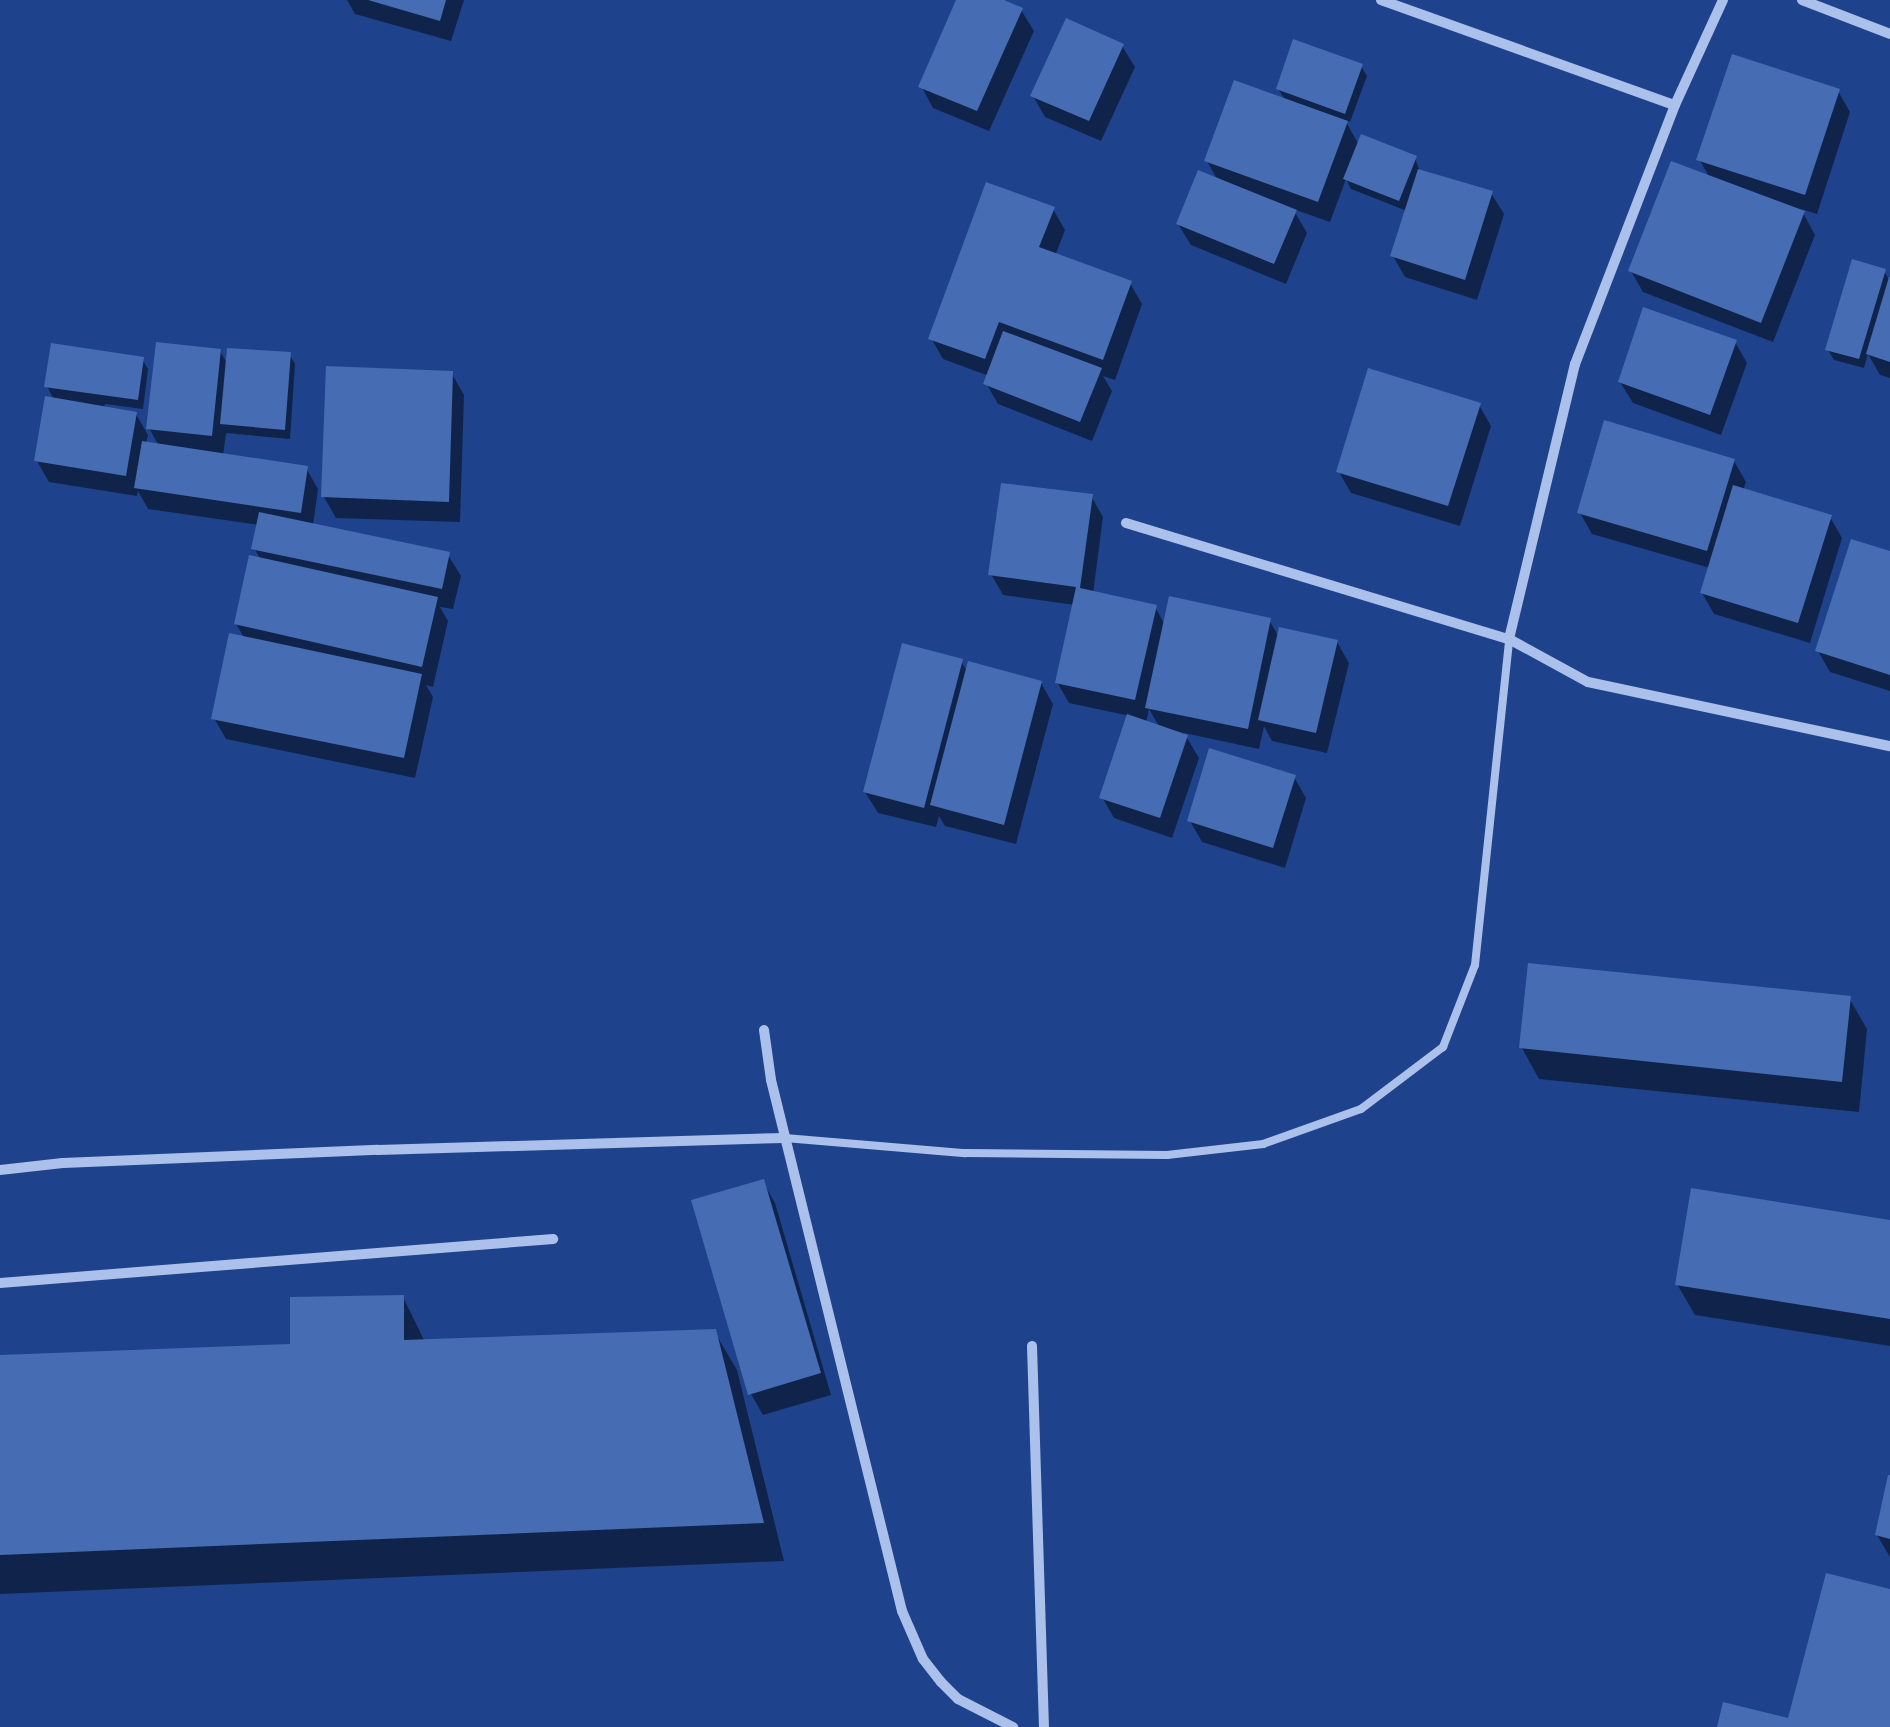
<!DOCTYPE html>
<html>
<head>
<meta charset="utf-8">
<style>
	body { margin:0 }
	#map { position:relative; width:1890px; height:1727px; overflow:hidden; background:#1e438c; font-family:"Nunito Sans",sans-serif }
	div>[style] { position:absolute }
	.shadow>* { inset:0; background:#0007 }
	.building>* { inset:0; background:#466cb3 }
	.lane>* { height:8px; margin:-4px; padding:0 4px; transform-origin:4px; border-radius:4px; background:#abc1ec }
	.street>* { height:10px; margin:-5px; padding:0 5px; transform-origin:5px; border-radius:5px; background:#abc1ec }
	span { translate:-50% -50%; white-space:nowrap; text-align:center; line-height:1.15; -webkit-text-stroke:8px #1e438c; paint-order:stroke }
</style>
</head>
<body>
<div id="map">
	<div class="shadow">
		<div style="clip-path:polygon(347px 0,464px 0,451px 41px,355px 14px)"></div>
		<div style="clip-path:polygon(959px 0,998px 0,1021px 10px,1034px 31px,989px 131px,933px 108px,921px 86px)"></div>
		<div style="clip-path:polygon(1122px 46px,1135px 67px,1101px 141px,1045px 117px,1033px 96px)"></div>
		<div style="clip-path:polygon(1361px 66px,1367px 76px,1350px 122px,1345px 120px,1359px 145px,1415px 158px,1420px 172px,1491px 193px,1504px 214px,1477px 300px,1405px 277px,1393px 256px,1407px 211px,1351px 189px,1346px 179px,1330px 222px,1293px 209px,1307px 233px,1286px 284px,1191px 245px,1178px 224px,1218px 181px,1207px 161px,1286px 101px,1278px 89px)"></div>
		<div style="clip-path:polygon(1838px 91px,1850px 112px,1817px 214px,1801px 209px,1815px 235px,1773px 342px,1643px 292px,1631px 271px,1710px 178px,1699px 159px)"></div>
		<div style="clip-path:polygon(1053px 209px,1065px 230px,1055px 256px,1130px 283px,1142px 304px,1115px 380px,1103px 376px,1112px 391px,1092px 441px,998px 404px,986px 383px,989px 376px,943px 359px,931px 338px)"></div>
		<div style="clip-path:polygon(1884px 271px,1890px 281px,1890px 378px,1880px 375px,1868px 354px,1864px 368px,1834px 360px,1828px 350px)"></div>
		<div style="clip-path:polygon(1735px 342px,1747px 363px,1721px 435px,1633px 403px,1620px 382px)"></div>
		<div style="clip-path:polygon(158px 345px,220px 351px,228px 365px,289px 354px,295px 364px,290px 439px,226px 433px,223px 456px,306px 468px,318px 489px,313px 526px,448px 555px,461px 576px,453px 609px,440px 607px,448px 621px,433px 687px,426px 685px,433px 697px,415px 778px,226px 739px,214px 718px,245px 639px,236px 624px,261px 560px,254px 548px,259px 525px,148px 509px,138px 491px,137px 496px,49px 482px,37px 461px,54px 400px,47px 386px,142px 359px,148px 369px,143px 409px,105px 404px,104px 409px,136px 414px,148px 435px,146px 444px,159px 446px,149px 428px,148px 433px)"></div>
		<div style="clip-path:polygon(452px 374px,464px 395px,460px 522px,336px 518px,324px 497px)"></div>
		<div style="clip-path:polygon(1479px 405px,1491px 426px,1460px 526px,1351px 493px,1339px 472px)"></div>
		<div style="clip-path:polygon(1734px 461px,1746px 482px,1743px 491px,1830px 517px,1842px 538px,1810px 643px,1714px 614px,1702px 593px,1710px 568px,1592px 534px,1580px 513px)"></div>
		<div style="clip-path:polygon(evenodd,1091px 496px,1103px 517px,1093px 594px,1155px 607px,1165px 625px,1269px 620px,1279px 637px,1337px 642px,1349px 663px,1327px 753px,1272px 741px,1264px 726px,1259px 749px,1184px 733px,1199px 758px,1172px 838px,1114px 818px,1102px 797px,1130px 716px,1069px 703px,1057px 682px,1075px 605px,1003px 595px,991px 574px,1091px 496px,1149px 709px,1160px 728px,1146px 723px,1149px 709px)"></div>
		<div style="clip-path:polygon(1890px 554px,1890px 691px,1830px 672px,1818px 651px)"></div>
		<div style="clip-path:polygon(961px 661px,968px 673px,1041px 683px,1053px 704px,1016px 844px,945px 826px,939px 816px,936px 827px,878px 813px,865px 792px)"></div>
		<div style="clip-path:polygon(1294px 777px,1306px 798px,1285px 868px,1202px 842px,1190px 821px)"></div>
		<div style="clip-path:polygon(1849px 998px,1867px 1029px,1859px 1112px,1539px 1079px,1522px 1048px)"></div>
		<div style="clip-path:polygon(763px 1182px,775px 1203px,831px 1395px,763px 1415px,751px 1394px)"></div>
		<div style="clip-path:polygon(1890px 1222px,1890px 1346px,1695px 1315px,1677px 1284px)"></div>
		<div style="clip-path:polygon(403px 1297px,425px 1342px,714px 1331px,737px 1370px,784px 1561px,0 1594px,0 1357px,292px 1347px)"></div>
		<div style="clip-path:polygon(1890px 1480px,1890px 1557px,1877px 1535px)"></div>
	</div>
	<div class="building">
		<div style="clip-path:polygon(368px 0,446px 0,440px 21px)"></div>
		<div style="clip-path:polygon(956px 0,1004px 0,1023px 8px,977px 111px,918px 87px)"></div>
		<div style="clip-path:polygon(1066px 18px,1124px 44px,1089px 121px,1030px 96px)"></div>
		<div style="clip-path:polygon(1293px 39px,1363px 64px,1345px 114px,1276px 89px)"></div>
		<div style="clip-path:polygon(1732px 54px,1840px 89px,1805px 195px,1696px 160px)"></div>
		<div style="clip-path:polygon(1234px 80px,1348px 121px,1318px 202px,1204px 161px)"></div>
		<div style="clip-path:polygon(1361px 134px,1417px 156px,1399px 201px,1343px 179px)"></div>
		<div style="clip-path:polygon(1671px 161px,1805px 211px,1761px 323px,1628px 271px)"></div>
		<div style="clip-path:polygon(1418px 169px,1493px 191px,1465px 280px,1390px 256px)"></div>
		<div style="clip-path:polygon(1198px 170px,1297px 210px,1274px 264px,1176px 224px)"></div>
		<div style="clip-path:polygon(986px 182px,1055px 207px,1039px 247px,1132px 281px,1103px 360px,999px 322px,985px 359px,928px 339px)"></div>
		<div style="clip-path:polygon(1852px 259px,1886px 269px,1859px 359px,1825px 350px)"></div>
		<div style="clip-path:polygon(1889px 277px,1890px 277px,1890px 362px,1866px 354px)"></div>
		<div style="clip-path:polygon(1643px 307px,1737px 340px,1710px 415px,1618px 382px)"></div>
		<div style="clip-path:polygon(1003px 331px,1102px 368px,1080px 422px,983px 384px)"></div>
		<div style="clip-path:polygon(156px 342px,221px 349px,212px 436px,146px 429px)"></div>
		<div style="clip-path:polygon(51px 343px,144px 357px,138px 400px,44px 387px)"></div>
		<div style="clip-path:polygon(227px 348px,291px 352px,285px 430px,220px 424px)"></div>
		<div style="clip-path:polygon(326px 366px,453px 371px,449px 502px,321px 497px)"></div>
		<div style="clip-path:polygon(1368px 368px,1481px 403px,1448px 506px,1336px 472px)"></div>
		<div style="clip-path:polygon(45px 396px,137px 412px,126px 476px,34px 461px)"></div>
		<div style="clip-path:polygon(1604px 420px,1735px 459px,1707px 551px,1577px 513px)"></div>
		<div style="clip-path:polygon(142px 441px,308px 466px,301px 513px,134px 488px)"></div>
		<div style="clip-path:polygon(1001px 483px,1093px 494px,1080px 588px,1157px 605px,1135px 700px,1055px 683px,1076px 587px,988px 575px)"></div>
		<div style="clip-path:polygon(1733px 485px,1832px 515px,1798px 623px,1700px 593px)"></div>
		<div style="clip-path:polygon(259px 512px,450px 552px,442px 589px,251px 549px)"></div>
		<div style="clip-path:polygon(1851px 539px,1890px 551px,1890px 675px,1815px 651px)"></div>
		<div style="clip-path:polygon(249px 555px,438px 597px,422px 667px,234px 624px)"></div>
		<div style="clip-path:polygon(1169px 596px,1271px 618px,1248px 729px,1145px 708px)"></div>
		<div style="clip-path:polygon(1279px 627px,1338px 640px,1316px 733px,1258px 720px)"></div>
		<div style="clip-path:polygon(229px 633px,422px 674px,404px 758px,211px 719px)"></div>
		<div style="clip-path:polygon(902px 643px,963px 659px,924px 808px,863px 792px)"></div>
		<div style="clip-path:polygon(968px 661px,1042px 681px,1004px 825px,930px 805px)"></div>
		<div style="clip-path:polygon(1127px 714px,1188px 735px,1160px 818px,1099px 798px)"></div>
		<div style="clip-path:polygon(1209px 748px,1296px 775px,1273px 848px,1187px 821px)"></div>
		<div style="clip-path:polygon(1528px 963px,1851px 996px,1842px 1082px,1519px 1048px)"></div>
		<div style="clip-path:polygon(764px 1179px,821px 1373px,748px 1395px,691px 1200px)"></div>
		<div style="clip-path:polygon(1691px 1188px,1890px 1220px,1890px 1319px,1675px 1285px)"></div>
		<div style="clip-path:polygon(404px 1295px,404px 1340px,716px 1329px,764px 1523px,0 1555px,0 1355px,290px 1344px,290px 1297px)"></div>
		<div style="clip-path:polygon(1888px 1475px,1890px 1475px,1890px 1539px,1875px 1535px)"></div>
		<div style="clip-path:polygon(1826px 1573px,1890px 1589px,1890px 1727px,1717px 1727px,1723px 1702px,1788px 1718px)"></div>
	</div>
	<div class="lane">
		<div style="left:785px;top:1138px;width:181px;rotate:4.8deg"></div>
		<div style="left:965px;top:1153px;width:202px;rotate:0.6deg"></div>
		<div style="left:1167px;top:1155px;width:97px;rotate:-6.5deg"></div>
		<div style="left:1263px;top:1144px;width:104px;rotate:-19.7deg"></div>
		<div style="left:1361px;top:1109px;width:103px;rotate:-37.1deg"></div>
		<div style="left:1443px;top:1047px;width:88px;rotate:-68.7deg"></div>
		<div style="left:1475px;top:965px;width:328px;rotate:-84deg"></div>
	</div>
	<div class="street">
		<div style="left:1381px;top:0;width:312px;rotate:19.7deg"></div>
		<div style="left:1723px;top:0;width:115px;rotate:114.6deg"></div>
		<div style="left:1675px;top:105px;width:278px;rotate:111.1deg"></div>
		<div style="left:1575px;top:364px;width:283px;rotate:103.5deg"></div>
		<div style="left:1509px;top:639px;width:90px;rotate:28.6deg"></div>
		<div style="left:1588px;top:682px;width:309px;rotate:12deg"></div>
		<div style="left:1802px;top:0;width:94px;rotate:21.1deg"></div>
		<div style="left:1126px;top:523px;width:400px;rotate:16.9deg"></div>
		<div style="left:764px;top:1030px;width:50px;rotate:82deg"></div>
		<div style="left:771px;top:1080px;width:547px;rotate:76.14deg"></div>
		<div style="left:902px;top:1611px;width:52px;rotate:66.4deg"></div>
		<div style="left:923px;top:1659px;width:29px;rotate:52deg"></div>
		<div style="left:941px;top:1682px;width:24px;rotate:45deg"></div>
		<div style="left:958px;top:1699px;width:62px;rotate:27deg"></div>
		<div style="left:0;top:1170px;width:63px;rotate:-6.3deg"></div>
		<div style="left:63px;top:1163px;width:315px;rotate:-2.4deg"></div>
		<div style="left:378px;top:1150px;width:407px;rotate:-1.7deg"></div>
		<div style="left:0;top:1283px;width:555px;rotate:-4.55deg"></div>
		<div style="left:1032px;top:1346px;width:381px;rotate:88.2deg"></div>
	</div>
</div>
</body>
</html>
